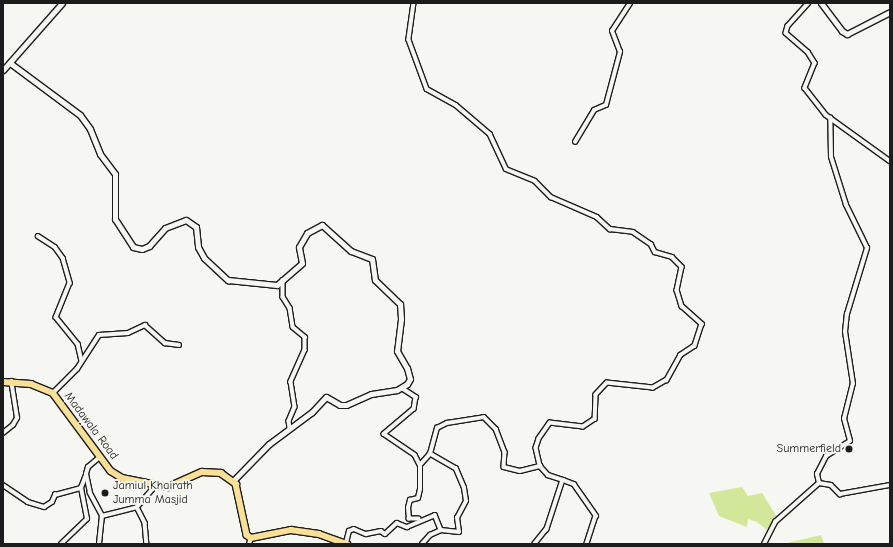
<!DOCTYPE html>
<html>
<head>
<meta charset="utf-8">
<style>
	body { margin:0 }
	#map { position:relative; width:893px; height:547px; overflow:hidden; background:#f6f6f2; font-family:"Comic Neue",sans-serif }
	div>[style] { position:absolute }
	.green>* { inset:0; background:#d3e79b }
	.roads { filter:drop-shadow(1px 0 #1c1c1c) drop-shadow(-1px 0 #1c1c1c) drop-shadow(0 1px #1c1c1c) drop-shadow(0 -1px #1c1c1c) }
	.street>* { height:3.5px; margin:-1.75px; padding:0 1.75px; transform-origin:1.75px; border-radius:1.75px; background:#f6f6f2 }
	.secondary>* { height:5px; margin:-2.5px; padding:0 2.5px; transform-origin:2.5px; border-radius:2.5px; background:#f6f6f2 }
	.primary>* { height:5.5px; margin:-2.75px; padding:0 2.75px; transform-origin:2.75px; border-radius:2.75px; background:#fadf96 }
	.dots>* { width:11px; height:11px; translate:-50% -50%; box-sizing:border-box; border:2px solid #f6f6f2; border-radius:50% }
	span { translate:-50% -50%; white-space:nowrap; text-align:center; line-height:1.15; -webkit-text-stroke:4px #f6f6f2; paint-order:stroke }
	.street-label { font-size:12px; color:#1c1c1c }
	.poi-label { font-size:12px; color:#1c1c1c }
	.right { translate:-100% -50%; text-align:right }
	.left { translate:0 -50%; text-align:left }
	.frame { position:absolute; inset:0; border:4px solid #1c1c1c; pointer-events:none }
</style>
</head>
<body>
<div id="map">
	<div class="green">
		<div style="clip-path:polygon(742px 487px,748px 496px,762px 493px,777px 517px,768px 531px,757px 522px,748px 519px,747px 527px,719px 516px,709px 493px)"></div>
		<div style="clip-path:polygon(821px 535px,824px 544px,786px 544px,787px 543px)"></div>
	</div>
	<div class="roads">
		<div class="street">
			<div style="left:414px;top:3px;width:37px;rotate:98deg"></div>
			<div style="left:409px;top:40px;width:52px;rotate:69.8deg"></div>
			<div style="left:427px;top:89px;width:33px;rotate:29deg"></div>
			<div style="left:456px;top:105px;width:45px;rotate:40.5deg"></div>
			<div style="left:490px;top:134px;width:38px;rotate:65deg"></div>
			<div style="left:506px;top:169px;width:31px;rotate:22deg"></div>
			<div style="left:535px;top:181px;width:23px;rotate:45deg"></div>
			<div style="left:551px;top:197px;width:50px;rotate:23.5deg"></div>
			<div style="left:597px;top:217px;width:18px;rotate:43deg"></div>
			<div style="left:610px;top:229px;width:23px;rotate:7deg"></div>
			<div style="left:633px;top:232px;width:22px;rotate:34deg"></div>
			<div style="left:651px;top:244px;width:9px;rotate:63deg"></div>
			<div style="left:655px;top:252px;width:18px;rotate:16deg"></div>
			<div style="left:672px;top:257px;width:14px;rotate:45deg"></div>
			<div style="left:682px;top:267px;width:24px;rotate:102deg"></div>
			<div style="left:677px;top:290px;width:17px;rotate:73deg"></div>
			<div style="left:682px;top:306px;width:27px;rotate:42deg"></div>
			<div style="left:702px;top:324px;width:23px;rotate:108deg"></div>
			<div style="left:695px;top:346px;width:17px;rotate:147deg"></div>
			<div style="left:681px;top:355px;width:29px;rotate:119deg"></div>
			<div style="left:667px;top:380px;width:16px;rotate:150deg"></div>
			<div style="left:653px;top:388px;width:46px;rotate:-173.8deg"></div>
			<div style="left:607px;top:383px;width:16px;rotate:133deg"></div>
			<div style="left:596px;top:395px;width:24px;rotate:92deg"></div>
			<div style="left:595px;top:419px;width:14px;rotate:146deg"></div>
			<div style="left:583px;top:427px;width:33px;rotate:-173deg"></div>
			<div style="left:550px;top:423px;width:19px;rotate:125deg"></div>
			<div style="left:539px;top:439px;width:9px;rotate:108deg"></div>
			<div style="left:536px;top:448px;width:18px;rotate:77deg"></div>
			<div style="left:540px;top:466px;width:12px;rotate:48deg"></div>
			<div style="left:548px;top:475px;width:16px;rotate:18deg"></div>
			<div style="left:563px;top:480px;width:52px;rotate:108.1deg"></div>
			<div style="left:547px;top:529px;width:19px;rotate:129deg"></div>
			<div style="left:809px;top:3px;width:31px;rotate:132deg"></div>
			<div style="left:788px;top:26px;width:7px;rotate:106deg"></div>
			<div style="left:786px;top:33px;width:29px;rotate:41deg"></div>
			<div style="left:808px;top:52px;width:13px;rotate:58deg"></div>
			<div style="left:815px;top:63px;width:27px;rotate:112deg"></div>
			<div style="left:805px;top:88px;width:34px;rotate:52deg"></div>
			<div style="left:826px;top:115px;width:79px;rotate:35.7deg"></div>
			<div style="left:575px;top:142px;width:37px;rotate:-59deg"></div>
			<div style="left:594px;top:110px;width:13px;rotate:-23deg"></div>
			<div style="left:606px;top:105px;width:55px;rotate:-75.2deg"></div>
			<div style="left:620px;top:52px;width:22px;rotate:-111deg"></div>
			<div style="left:612px;top:31px;width:33px;rotate:-57deg"></div>
			<div style="left:38px;top:236px;width:20px;rotate:33deg"></div>
			<div style="left:55px;top:247px;width:14px;rotate:54deg"></div>
			<div style="left:63px;top:258px;width:26px;rotate:74deg"></div>
			<div style="left:70px;top:283px;width:37px;rotate:112deg"></div>
			<div style="left:56px;top:317px;width:35px;rotate:51deg"></div>
			<div style="left:78px;top:344px;width:17px;rotate:77deg"></div>
			<div style="left:283px;top:280px;width:17px;rotate:90deg"></div>
			<div style="left:283px;top:297px;width:13px;rotate:58deg"></div>
			<div style="left:290px;top:308px;width:19px;rotate:81deg"></div>
			<div style="left:293px;top:327px;width:16px;rotate:40deg"></div>
			<div style="left:305px;top:337px;width:13px;rotate:90deg"></div>
			<div style="left:305px;top:350px;width:35px;rotate:114deg"></div>
			<div style="left:291px;top:382px;width:25px;rotate:81deg"></div>
			<div style="left:295px;top:407px;width:15px;rotate:113deg"></div>
			<div style="left:289px;top:421px;width:7px;rotate:82deg"></div>
			<div style="left:402px;top:388px;width:17px;rotate:33deg"></div>
			<div style="left:416px;top:397px;width:12px;rotate:99deg"></div>
			<div style="left:414px;top:409px;width:39px;rotate:140deg"></div>
			<div style="left:384px;top:434px;width:37px;rotate:34deg"></div>
			<div style="left:415px;top:455px;width:11px;rotate:63deg"></div>
			<div style="left:53px;top:393px;width:34px;rotate:-45deg"></div>
			<div style="left:77px;top:369px;width:40px;rotate:-57.1deg"></div>
			<div style="left:99px;top:335px;width:29px;rotate:-4deg"></div>
			<div style="left:128px;top:333px;width:19px;rotate:-25deg"></div>
			<div style="left:145px;top:325px;width:27px;rotate:42deg"></div>
			<div style="left:165px;top:343px;width:14px;rotate:8deg"></div>
			<div style="left:3px;top:433px;width:13px;rotate:-39deg"></div>
			<div style="left:13px;top:425px;width:8px;rotate:-60deg"></div>
			<div style="left:17px;top:418px;width:37px;rotate:-99deg"></div>
			<div style="left:563px;top:480px;width:12px;rotate:20deg"></div>
			<div style="left:574px;top:484px;width:39px;rotate:55deg"></div>
			<div style="left:596px;top:516px;width:29px;rotate:108deg"></div>
			<div style="left:819px;top:483px;width:12px;rotate:9deg"></div>
			<div style="left:831px;top:485px;width:13px;rotate:45deg"></div>
			<div style="left:840px;top:494px;width:51px;rotate:-10.2deg"></div>
			<div style="left:3px;top:485px;width:30px;rotate:34deg"></div>
			<div style="left:28px;top:502px;width:17px;rotate:17deg"></div>
			<div style="left:44px;top:507px;width:9px;rotate:-32deg"></div>
			<div style="left:52px;top:502px;width:8px;rotate:-67deg"></div>
			<div style="left:55px;top:495px;width:27px;rotate:-15deg"></div>
			<div style="left:137px;top:507px;width:18px;rotate:63deg"></div>
			<div style="left:145px;top:523px;width:21px;rotate:85deg"></div>
			<div style="left:102px;top:516px;width:36px;rotate:-14deg"></div>
			<div style="left:137px;top:507px;width:28px;rotate:-49deg"></div>
			<div style="left:419px;top:519px;width:10px;rotate:180deg"></div>
			<div style="left:409px;top:519px;width:11px;rotate:-95deg"></div>
			<div style="left:408px;top:508px;width:8px;rotate:-76deg"></div>
			<div style="left:410px;top:500px;width:8px;rotate:-14deg"></div>
			<div style="left:418px;top:498px;width:9px;rotate:-77deg"></div>
			<div style="left:420px;top:489px;width:24px;rotate:-90deg"></div>
			<div style="left:420px;top:465px;width:15px;rotate:-48deg"></div>
			<div style="left:346px;top:543px;width:12px;rotate:-76deg"></div>
			<div style="left:349px;top:531px;width:5px;rotate:-22deg"></div>
			<div style="left:354px;top:529px;width:13px;rotate:23deg"></div>
			<div style="left:366px;top:534px;width:15px;rotate:-11deg"></div>
			<div style="left:381px;top:531px;width:5px;rotate:37deg"></div>
			<div style="left:385px;top:534px;width:16px;rotate:-43deg"></div>
			<div style="left:397px;top:523px;width:11px;rotate:22deg"></div>
			<div style="left:407px;top:527px;width:30px;rotate:-23deg"></div>
			<div style="left:435px;top:515px;width:16px;rotate:68deg"></div>
			<div style="left:441px;top:530px;width:18px;rotate:6deg"></div>
			<div style="left:459px;top:532px;width:14px;rotate:-98deg"></div>
			<div style="left:457px;top:518px;width:19px;rotate:-62deg"></div>
			<div style="left:466px;top:501px;width:13px;rotate:-99deg"></div>
			<div style="left:464px;top:488px;width:21px;rotate:-113deg"></div>
			<div style="left:456px;top:469px;width:30px;rotate:-150deg"></div>
			<div style="left:430px;top:454px;width:27px;rotate:-75deg"></div>
			<div style="left:437px;top:428px;width:11px;rotate:-27deg"></div>
			<div style="left:447px;top:423px;width:37px;rotate:-9deg"></div>
			<div style="left:484px;top:417px;width:17px;rotate:45deg"></div>
			<div style="left:496px;top:429px;width:25px;rotate:69deg"></div>
			<div style="left:505px;top:452px;width:15px;rotate:94deg"></div>
			<div style="left:504px;top:467px;width:16px;rotate:14deg"></div>
			<div style="left:520px;top:471px;width:21px;rotate:-14deg"></div>
			<div style="left:61px;top:544px;width:36px;rotate:-44deg"></div>
			<div style="left:87px;top:519px;width:32px;rotate:-101deg"></div>
			<div style="left:81px;top:488px;width:14px;rotate:-69deg"></div>
			<div style="left:99px;top:544px;width:28px;rotate:-84deg"></div>
			<div style="left:102px;top:516px;width:26px;rotate:-118deg"></div>
			<div style="left:90px;top:493px;width:19px;rotate:-102deg"></div>
			<div style="left:86px;top:474px;width:7px;rotate:-74deg"></div>
			<div style="left:88px;top:467px;width:16px;rotate:-40deg"></div>
			<div style="left:249px;top:544px;width:6px;rotate:-72deg"></div>
			<div style="left:422px;top:544px;width:12px;rotate:-48deg"></div>
			<div style="left:430px;top:535px;width:12px;rotate:-24deg"></div>
			<div style="left:764px;top:544px;width:25px;rotate:-63deg"></div>
			<div style="left:775px;top:522px;width:59px;rotate:-41.6deg"></div>
			<div style="left:819px;top:483px;width:9px;rotate:-103deg"></div>
			<div style="left:817px;top:474px;width:20px;rotate:-63deg"></div>
			<div style="left:826px;top:456px;width:28px;rotate:-32deg"></div>
			<div style="left:850px;top:441px;width:23px;rotate:-105deg"></div>
			<div style="left:844px;top:419px;width:36px;rotate:-76deg"></div>
			<div style="left:853px;top:384px;width:53px;rotate:-98.7deg"></div>
			<div style="left:845px;top:332px;width:18px;rotate:-84deg"></div>
			<div style="left:847px;top:314px;width:69px;rotate:-73.1deg"></div>
			<div style="left:867px;top:248px;width:48px;rotate:-116deg"></div>
			<div style="left:846px;top:205px;width:50px;rotate:-107.4deg"></div>
			<div style="left:831px;top:157px;width:39px;rotate:-91deg"></div>
		</div>
		<div class="secondary">
			<div style="left:821px;top:3px;width:35px;rotate:53deg"></div>
			<div style="left:842px;top:31px;width:6px;rotate:31deg"></div>
			<div style="left:847px;top:34px;width:48px;rotate:-27.1deg"></div>
			<div style="left:10px;top:63px;width:87px;rotate:36.6deg"></div>
			<div style="left:80px;top:115px;width:17px;rotate:54deg"></div>
			<div style="left:90px;top:129px;width:27px;rotate:68deg"></div>
			<div style="left:100px;top:154px;width:25px;rotate:53deg"></div>
			<div style="left:115px;top:174px;width:45px;rotate:90deg"></div>
			<div style="left:115px;top:219px;width:33px;rotate:57deg"></div>
			<div style="left:133px;top:247px;width:9px;rotate:13deg"></div>
			<div style="left:142px;top:249px;width:8px;rotate:-23deg"></div>
			<div style="left:149px;top:246px;width:24px;rotate:-48deg"></div>
			<div style="left:165px;top:228px;width:22px;rotate:-21deg"></div>
			<div style="left:186px;top:220px;width:12px;rotate:35deg"></div>
			<div style="left:196px;top:227px;width:20px;rotate:84deg"></div>
			<div style="left:198px;top:247px;width:13px;rotate:61deg"></div>
			<div style="left:204px;top:258px;width:33px;rotate:43deg"></div>
			<div style="left:228px;top:280px;width:49px;rotate:5.8deg"></div>
			<div style="left:277px;top:285px;width:33px;rotate:-41deg"></div>
			<div style="left:302px;top:263px;width:16px;rotate:-101deg"></div>
			<div style="left:299px;top:247px;width:16px;rotate:-60deg"></div>
			<div style="left:307px;top:233px;width:17px;rotate:-28deg"></div>
			<div style="left:322px;top:225px;width:39px;rotate:42deg"></div>
			<div style="left:351px;top:251px;width:22px;rotate:21deg"></div>
			<div style="left:372px;top:259px;width:21px;rotate:82deg"></div>
			<div style="left:375px;top:280px;width:35px;rotate:44deg"></div>
			<div style="left:400px;top:304px;width:15px;rotate:86deg"></div>
			<div style="left:401px;top:319px;width:32px;rotate:97deg"></div>
			<div style="left:397px;top:351px;width:20px;rotate:60deg"></div>
			<div style="left:407px;top:368px;width:11px;rotate:75deg"></div>
			<div style="left:410px;top:379px;width:6px;rotate:121deg"></div>
			<div style="left:407px;top:384px;width:12px;rotate:149deg"></div>
			<div style="left:397px;top:390px;width:26px;rotate:171deg"></div>
			<div style="left:371px;top:394px;width:27px;rotate:156deg"></div>
			<div style="left:346px;top:405px;width:6px;rotate:180deg"></div>
			<div style="left:340px;top:405px;width:16px;rotate:-150deg"></div>
			<div style="left:326px;top:397px;width:21px;rotate:133deg"></div>
			<div style="left:312px;top:412px;width:54px;rotate:143.3deg"></div>
			<div style="left:269px;top:444px;width:50px;rotate:134.2deg"></div>
			<div style="left:3px;top:70px;width:89px;rotate:-48.6deg"></div>
		</div>
		<div class="primary">
			<div style="left:3px;top:382px;width:28px;rotate:4deg"></div>
			<div style="left:31px;top:384px;width:24px;rotate:22deg"></div>
			<div style="left:53px;top:393px;width:97px;rotate:53.4deg"></div>
			<div style="left:111px;top:471px;width:13px;rotate:32deg"></div>
			<div style="left:122px;top:478px;width:47px;rotate:11.1deg"></div>
			<div style="left:168px;top:487px;width:37px;rotate:-24deg"></div>
			<div style="left:202px;top:472px;width:19px;rotate:3deg"></div>
			<div style="left:221px;top:473px;width:19px;rotate:36deg"></div>
			<div style="left:236px;top:484px;width:52px;rotate:77.8deg"></div>
			<div style="left:247px;top:535px;width:5px;rotate:37deg"></div>
			<div style="left:251px;top:538px;width:41px;rotate:-11.3deg"></div>
			<div style="left:291px;top:530px;width:28px;rotate:8deg"></div>
			<div style="left:319px;top:534px;width:30px;rotate:20deg"></div>
		</div>
	</div>
	<div class="dots">
		<div style="left:849px;top:449px;background:#1c1c1c"></div>
		<div style="left:105px;top:493px;background:#1c1c1c"></div>
	</div>
	<div class="street-label">
		<span style="left:91px;top:426px;rotate:53deg">Madawala Road</span>
	</div>
	<div class="poi-label">
		<span class="right" style="left:841px;top:449px">Summerfield</span>
		<span class="left" style="left:113px;top:493px">Jamiul Khairath<br>Jumma Masjid</span>
	</div>
	<div class="frame"></div>
</div>
</body>
</html>
